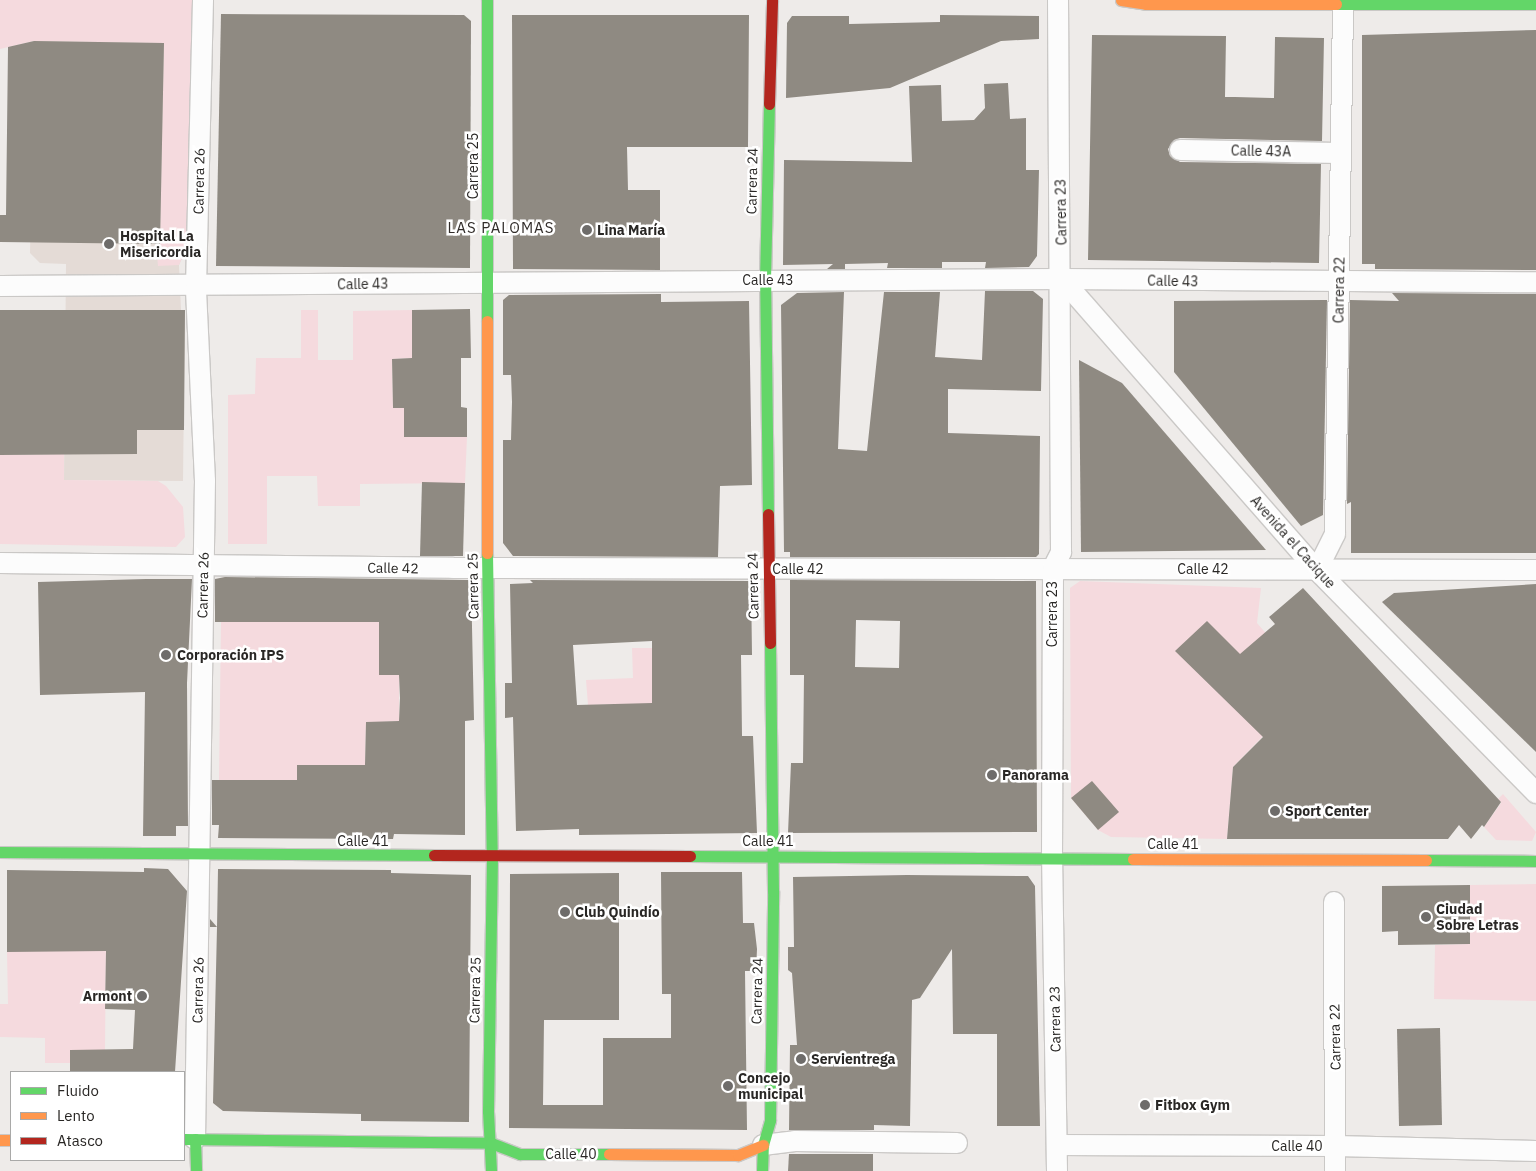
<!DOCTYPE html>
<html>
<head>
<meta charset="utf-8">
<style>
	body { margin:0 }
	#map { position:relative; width:1536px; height:1171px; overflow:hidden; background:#eeebe9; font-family:"IBM Plex Sans",sans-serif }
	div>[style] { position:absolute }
	.built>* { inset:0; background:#e4dbd6 }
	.green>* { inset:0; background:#f5dade }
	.building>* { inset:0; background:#8f8a82 }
	.roads { filter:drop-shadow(1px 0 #cac8c6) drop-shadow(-1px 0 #cac8c6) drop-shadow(0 1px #cac8c6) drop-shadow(0 -1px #cac8c6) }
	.street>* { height:20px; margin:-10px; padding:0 10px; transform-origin:10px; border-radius:10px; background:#fcfcfc }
	.fast>* { height:11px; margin:-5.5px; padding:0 5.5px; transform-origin:5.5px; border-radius:5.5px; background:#63d668 }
	.slow>* { height:11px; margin:-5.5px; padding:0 5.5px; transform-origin:5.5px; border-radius:5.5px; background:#ff974d }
	.jam>* { height:11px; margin:-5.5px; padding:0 5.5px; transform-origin:5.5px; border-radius:5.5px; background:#b3261e }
	.dots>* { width:14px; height:14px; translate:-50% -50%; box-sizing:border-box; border:2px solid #fff; border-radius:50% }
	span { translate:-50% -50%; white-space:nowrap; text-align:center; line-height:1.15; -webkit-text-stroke:5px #fff; paint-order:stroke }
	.street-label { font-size:14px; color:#292725 }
	.poi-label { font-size:14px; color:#292725; font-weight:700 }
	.left { translate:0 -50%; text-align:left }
	.right { translate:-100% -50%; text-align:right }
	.neighbourhood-label { font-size:15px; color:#312c29; letter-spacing:1px }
	.legend { position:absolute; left:10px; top:1071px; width:175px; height:90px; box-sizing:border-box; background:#fff; border:1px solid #a9a9a8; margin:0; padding:6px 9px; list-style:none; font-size:15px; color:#292725 }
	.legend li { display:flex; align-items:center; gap:10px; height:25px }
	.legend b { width:25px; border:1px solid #a9a9a8 }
</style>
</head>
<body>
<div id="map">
	<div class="built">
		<div style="clip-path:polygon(193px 6px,187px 247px,179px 265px,181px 310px,185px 310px,183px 481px,64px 480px,66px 264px,40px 263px,30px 253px,34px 41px)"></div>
	</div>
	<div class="green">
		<div style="clip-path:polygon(0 0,193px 0,187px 247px,179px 265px,158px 266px,156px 244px,160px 243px,164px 43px,34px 41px,0 49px)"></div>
		<div style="clip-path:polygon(301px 310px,318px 310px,318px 360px,353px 360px,353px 311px,412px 310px,412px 358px,392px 359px,393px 408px,404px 408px,404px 437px,467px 437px,465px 483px,360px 484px,360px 506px,318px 506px,317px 476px,267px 476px,267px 544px,228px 544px,228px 395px,255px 394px,256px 358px,301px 358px)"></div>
		<div style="clip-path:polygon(64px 454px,64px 480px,158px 481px,166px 486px,183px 507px,185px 537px,176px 547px,0 544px,0 455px)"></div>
		<div style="clip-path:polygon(1080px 581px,1261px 588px,1257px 623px,1291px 662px,1267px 732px,1233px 767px,1227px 839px,1111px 837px,1098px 830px,1071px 798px,1070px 588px)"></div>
		<div style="clip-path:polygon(221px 622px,379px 622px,379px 675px,399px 675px,399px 721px,366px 723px,365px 765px,297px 780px,219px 780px)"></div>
		<div style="clip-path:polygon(632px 648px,652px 648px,653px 737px,622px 704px,588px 705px,586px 680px,633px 678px)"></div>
		<div style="clip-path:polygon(1503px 794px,1536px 832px,1532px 841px,1496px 840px,1484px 827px,1501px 803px,1498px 799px)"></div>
		<div style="clip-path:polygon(1536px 884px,1536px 1001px,1434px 999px,1435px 945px,1470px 944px,1470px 885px)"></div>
		<div style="clip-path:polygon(106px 942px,105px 1050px,70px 1050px,70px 1063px,45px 1063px,45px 1038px,0 1037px,0 1004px,8px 1004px,7px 952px)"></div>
	</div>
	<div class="building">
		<div style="clip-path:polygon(221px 14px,464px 15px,471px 21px,470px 268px,216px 266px)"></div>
		<div style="clip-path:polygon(512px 15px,749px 15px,748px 147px,627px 147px,628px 190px,660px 190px,660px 270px,513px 269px)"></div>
		<div style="clip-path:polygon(940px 15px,1039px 16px,1039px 39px,1001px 41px,890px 88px,786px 98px,787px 23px,792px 16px,849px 16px,849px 24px,940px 22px)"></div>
		<div style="clip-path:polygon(1536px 30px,1536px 270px,1375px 269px,1375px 264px,1362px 264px,1362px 35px)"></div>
		<div style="clip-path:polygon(1092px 35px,1226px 36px,1225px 97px,1235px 97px,1274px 98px,1275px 37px,1324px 38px,1322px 141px,1180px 138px,1174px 140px,1168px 149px,1170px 156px,1180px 162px,1321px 164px,1319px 263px,1088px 260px)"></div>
		<div style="clip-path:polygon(34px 41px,164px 43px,160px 244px,0 242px,0 215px,6px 215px,8px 47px)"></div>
		<div style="clip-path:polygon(1008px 83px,1010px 119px,1026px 118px,1026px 170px,1039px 170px,1037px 256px,1029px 267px,985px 268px,986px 262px,942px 262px,942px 268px,887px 268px,888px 263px,845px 264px,845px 269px,827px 269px,833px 264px,783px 265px,784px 160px,912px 162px,909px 86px,941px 85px,942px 121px,974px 120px,985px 108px,984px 84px)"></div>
		<div style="clip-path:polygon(985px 291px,1033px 291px,1043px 299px,1041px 391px,948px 389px,948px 433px,1040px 436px,1039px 554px,1036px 557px,790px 557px,790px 552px,784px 552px,781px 305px,797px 293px,844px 292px,838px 449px,867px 451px,884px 292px,940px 292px,935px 357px,982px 360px)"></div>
		<div style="clip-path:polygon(1392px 293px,1536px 294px,1536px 553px,1351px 553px,1351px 502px,1347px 504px,1350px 300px,1399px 301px)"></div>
		<div style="clip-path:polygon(661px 294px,661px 302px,749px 301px,752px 485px,720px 486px,718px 557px,513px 556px,503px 543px,503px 440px,511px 440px,512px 402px,511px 375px,503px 375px,503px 300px,509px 295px)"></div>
		<div style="clip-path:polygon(1327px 300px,1323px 515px,1301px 526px,1174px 372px,1174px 301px)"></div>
		<div style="clip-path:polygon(470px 309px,471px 358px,461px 358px,461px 407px,467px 408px,467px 437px,404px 437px,404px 408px,393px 408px,392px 359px,412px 358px,412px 310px)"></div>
		<div style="clip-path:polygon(0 310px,185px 310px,184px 430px,137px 430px,137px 454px,0 455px)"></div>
		<div style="clip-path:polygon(1079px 360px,1122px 383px,1266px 550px,1081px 552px)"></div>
		<div style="clip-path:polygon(422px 482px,465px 483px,463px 556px,420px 556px)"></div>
		<div style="clip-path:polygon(225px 577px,471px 580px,474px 720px,465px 721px,465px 835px,394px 834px,393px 839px,218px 838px,219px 825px,212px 825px,212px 780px,297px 780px,297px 765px,365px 765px,366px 722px,399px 721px,400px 698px,399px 675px,379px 675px,379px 622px,215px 622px,215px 579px)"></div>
		<div style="clip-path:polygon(146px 579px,192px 579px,187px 683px,188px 826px,176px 826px,176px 836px,143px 836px,145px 692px,40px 695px,38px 582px)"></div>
		<div style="clip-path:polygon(evenodd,530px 580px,751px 581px,752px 655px,741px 655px,742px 736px,753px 736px,757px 833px,579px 835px,579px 829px,516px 831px,513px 717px,505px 718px,505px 683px,512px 683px,510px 584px,533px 583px,530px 580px,652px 641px,652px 703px,577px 705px,573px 645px,652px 641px)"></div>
		<div style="clip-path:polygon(evenodd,790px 580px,1036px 581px,1037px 832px,788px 833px,791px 763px,803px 763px,804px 675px,790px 675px,790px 580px,856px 620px,900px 621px,899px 668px,855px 667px,856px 620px)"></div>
		<div style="clip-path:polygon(1536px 584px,1536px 752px,1382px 602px,1394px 593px)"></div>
		<div style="clip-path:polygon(1303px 588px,1501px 802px,1484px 827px,1482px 825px,1471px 839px,1459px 825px,1448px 839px,1227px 839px,1233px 767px,1263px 737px,1175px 651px,1207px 621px,1240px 654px,1275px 624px,1269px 617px)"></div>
		<div style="clip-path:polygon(1092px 781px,1119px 812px,1098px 830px,1071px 798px)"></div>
		<div style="clip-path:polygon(144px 868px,168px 869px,187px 891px,175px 1072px,70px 1072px,70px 1050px,133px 1049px,135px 1010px,105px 1009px,106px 951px,7px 952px,7px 870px,144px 872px)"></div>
		<div style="clip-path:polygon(218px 869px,391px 870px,391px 873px,471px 875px,469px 1122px,361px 1121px,361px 1114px,223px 1111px,213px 1103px,217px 927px,210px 927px,210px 919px,217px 927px)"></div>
		<div style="clip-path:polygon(661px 872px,742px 872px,743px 923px,754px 923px,757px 949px,756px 971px,745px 971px,747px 1130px,509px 1128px,510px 874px,619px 873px,619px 1020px,544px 1020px,543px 1105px,603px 1105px,603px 1038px,671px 1038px,671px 994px,662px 994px)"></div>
		<div style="clip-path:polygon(907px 875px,1028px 876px,1035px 886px,1040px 1126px,997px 1126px,997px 1034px,953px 1034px,952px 949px,920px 998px,912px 1000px,910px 1126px,874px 1125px,874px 1130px,789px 1130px,790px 1045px,797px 1045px,792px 973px,788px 970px,788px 947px,794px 947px,793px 877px)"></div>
		<div style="clip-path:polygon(1470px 885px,1470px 944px,1398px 945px,1398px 931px,1382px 932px,1382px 886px)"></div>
		<div style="clip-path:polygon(1440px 1028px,1442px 1125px,1399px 1126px,1397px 1029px)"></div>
		<div style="clip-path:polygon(789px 1154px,873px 1154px,873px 1171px,788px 1171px)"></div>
	</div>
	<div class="roads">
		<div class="street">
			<div style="left:1180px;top:150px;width:161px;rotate:1.1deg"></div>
			<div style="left:1062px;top:279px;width:387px;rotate:48.8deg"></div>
			<div style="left:1317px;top:570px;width:313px;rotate:45.5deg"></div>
			<div style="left:0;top:286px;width:1062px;rotate:-0.38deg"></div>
			<div style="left:1062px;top:279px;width:474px;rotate:0.4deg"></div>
			<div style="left:0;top:563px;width:453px;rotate:0.6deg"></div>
			<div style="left:453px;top:568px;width:1083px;rotate:0.11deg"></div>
			<div style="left:1317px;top:570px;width:40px;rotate:-63.4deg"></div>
			<div style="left:1335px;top:534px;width:528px;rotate:-89.13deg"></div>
			<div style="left:1334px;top:902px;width:269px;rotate:89.8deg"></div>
			<div style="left:195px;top:1139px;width:658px;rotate:-89.13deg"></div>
			<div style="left:205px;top:481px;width:194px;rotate:-92.7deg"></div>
			<div style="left:196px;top:287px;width:287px;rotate:-88.6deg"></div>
			<div style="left:763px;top:1145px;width:32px;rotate:-7deg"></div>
			<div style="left:795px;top:1141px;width:162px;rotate:0.7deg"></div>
			<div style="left:1057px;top:1145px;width:279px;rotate:0.2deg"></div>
			<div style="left:1336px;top:1146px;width:200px;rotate:1.4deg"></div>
			<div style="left:1057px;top:1171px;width:313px;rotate:-90.9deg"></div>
			<div style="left:1052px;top:858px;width:290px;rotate:-89.8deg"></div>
			<div style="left:1053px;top:568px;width:18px;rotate:-63deg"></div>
			<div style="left:1061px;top:552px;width:552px;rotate:-90.31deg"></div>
		</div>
		<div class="fast">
			<div style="left:487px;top:0;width:321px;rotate:90deg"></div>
			<div style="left:1336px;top:4px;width:200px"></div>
			<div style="left:768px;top:514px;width:234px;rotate:-90.7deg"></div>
			<div style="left:765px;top:280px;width:176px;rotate:-88.7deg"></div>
			<div style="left:487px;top:553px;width:304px;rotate:89.1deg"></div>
			<div style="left:492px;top:857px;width:254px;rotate:90.9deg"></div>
			<div style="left:488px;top:1111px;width:60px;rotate:87.1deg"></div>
			<div style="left:0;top:852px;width:434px;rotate:0.4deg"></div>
			<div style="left:690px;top:856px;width:443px;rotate:0.4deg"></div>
			<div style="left:1426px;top:860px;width:110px;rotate:0.5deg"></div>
			<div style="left:184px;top:1139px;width:307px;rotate:0.7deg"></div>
			<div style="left:491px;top:1143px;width:31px;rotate:21deg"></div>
			<div style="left:520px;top:1154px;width:89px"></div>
			<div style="left:195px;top:1139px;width:32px;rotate:88deg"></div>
			<div style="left:762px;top:1171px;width:26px;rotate:-88deg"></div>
			<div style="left:763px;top:1145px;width:26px;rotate:-74deg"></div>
			<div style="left:770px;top:1120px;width:229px;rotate:-89.2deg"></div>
			<div style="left:773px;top:891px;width:248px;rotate:-90.7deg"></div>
		</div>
		<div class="slow">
			<div style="left:1121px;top:0;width:25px;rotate:9deg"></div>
			<div style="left:1146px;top:4px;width:190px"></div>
			<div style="left:487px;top:321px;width:232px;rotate:90deg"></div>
			<div style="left:1133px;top:859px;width:293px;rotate:0.2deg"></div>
			<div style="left:0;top:1140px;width:11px"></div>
			<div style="left:609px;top:1154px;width:129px;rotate:0.4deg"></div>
			<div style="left:738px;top:1155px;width:27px;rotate:-22deg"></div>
		</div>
		<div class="jam">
			<div style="left:769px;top:104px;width:104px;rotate:-88.3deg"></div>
			<div style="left:768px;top:514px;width:129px;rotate:89.1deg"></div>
			<div style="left:434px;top:855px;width:256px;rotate:0.2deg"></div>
		</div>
	</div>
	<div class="dots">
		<div style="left:587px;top:230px;background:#6e6c6a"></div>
		<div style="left:109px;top:244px;background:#6e6c6a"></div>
		<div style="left:166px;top:655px;background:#6e6c6a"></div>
		<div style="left:992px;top:775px;background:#6e6c6a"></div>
		<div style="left:1275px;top:811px;background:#6e6c6a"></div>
		<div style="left:565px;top:912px;background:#6e6c6a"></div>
		<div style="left:1426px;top:917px;background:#6e6c6a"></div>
		<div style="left:142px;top:996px;background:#6e6c6a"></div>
		<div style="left:801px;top:1059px;background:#6e6c6a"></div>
		<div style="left:728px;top:1086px;background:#6e6c6a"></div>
		<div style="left:1145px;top:1105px;background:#6e6c6a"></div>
	</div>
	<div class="street-label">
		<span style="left:1261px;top:151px;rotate:1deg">Calle 43A</span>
		<span style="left:473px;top:166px;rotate:-90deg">Carrera 25</span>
		<span style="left:199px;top:181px;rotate:-89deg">Carrera 26</span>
		<span style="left:752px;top:181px;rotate:-89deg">Carrera 24</span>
		<span style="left:1061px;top:212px;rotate:-91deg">Carrera 23</span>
		<span style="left:768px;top:280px">Calle 43</span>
		<span style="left:1173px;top:281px;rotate:1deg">Calle 43</span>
		<span style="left:363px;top:284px;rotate:-1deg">Calle 43</span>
		<span style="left:1339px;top:290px;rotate:-89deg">Carrera 22</span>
		<span style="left:1293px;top:542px;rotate:48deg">Avenida el Cacique</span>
		<span style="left:393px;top:568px;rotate:1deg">Calle 42</span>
		<span style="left:798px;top:569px">Calle 42</span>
		<span style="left:1203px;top:569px">Calle 42</span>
		<span style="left:203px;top:585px;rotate:-89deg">Carrera 26</span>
		<span style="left:473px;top:586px;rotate:-91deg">Carrera 25</span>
		<span style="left:753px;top:586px;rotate:-91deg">Carrera 24</span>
		<span style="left:1052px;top:614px;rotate:-90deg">Carrera 23</span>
		<span style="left:363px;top:841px">Calle 41</span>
		<span style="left:768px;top:841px">Calle 41</span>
		<span style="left:1173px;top:844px">Calle 41</span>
		<span style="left:198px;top:990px;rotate:-89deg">Carrera 26</span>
		<span style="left:475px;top:990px;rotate:-89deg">Carrera 25</span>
		<span style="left:757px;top:991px;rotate:-89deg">Carrera 24</span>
		<span style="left:1055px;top:1019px;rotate:-91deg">Carrera 23</span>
		<span style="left:1335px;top:1037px;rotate:-91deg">Carrera 22</span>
		<span style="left:1297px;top:1146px">Calle 40</span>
		<span style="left:571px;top:1154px">Calle 40</span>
	</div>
	<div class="poi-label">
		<span class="left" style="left:597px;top:230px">Lina María</span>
		<span class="left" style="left:120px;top:244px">Hospital La<br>Misericordia</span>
		<span class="left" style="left:177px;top:655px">Corporación IPS</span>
		<span class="left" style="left:1002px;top:775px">Panorama</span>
		<span class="left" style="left:1285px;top:811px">Sport Center</span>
		<span class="left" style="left:1436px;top:917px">Ciudad<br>Sobre Letras</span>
		<span class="left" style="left:575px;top:912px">Club Quindío</span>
		<span class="right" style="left:132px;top:996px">Armont</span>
		<span class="left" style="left:811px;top:1059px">Servientrega</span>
		<span class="left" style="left:738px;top:1086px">Concejo<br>municipal</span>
		<span class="left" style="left:1155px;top:1105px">Fitbox Gym</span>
	</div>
	<div class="neighbourhood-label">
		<span style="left:501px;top:228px">LAS PALOMAS</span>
	</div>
	<ul class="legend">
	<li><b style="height:6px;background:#63d668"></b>Fluido</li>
	<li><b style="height:6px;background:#ff974d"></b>Lento</li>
	<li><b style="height:6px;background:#b3261e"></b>Atasco</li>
	</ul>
</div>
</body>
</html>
